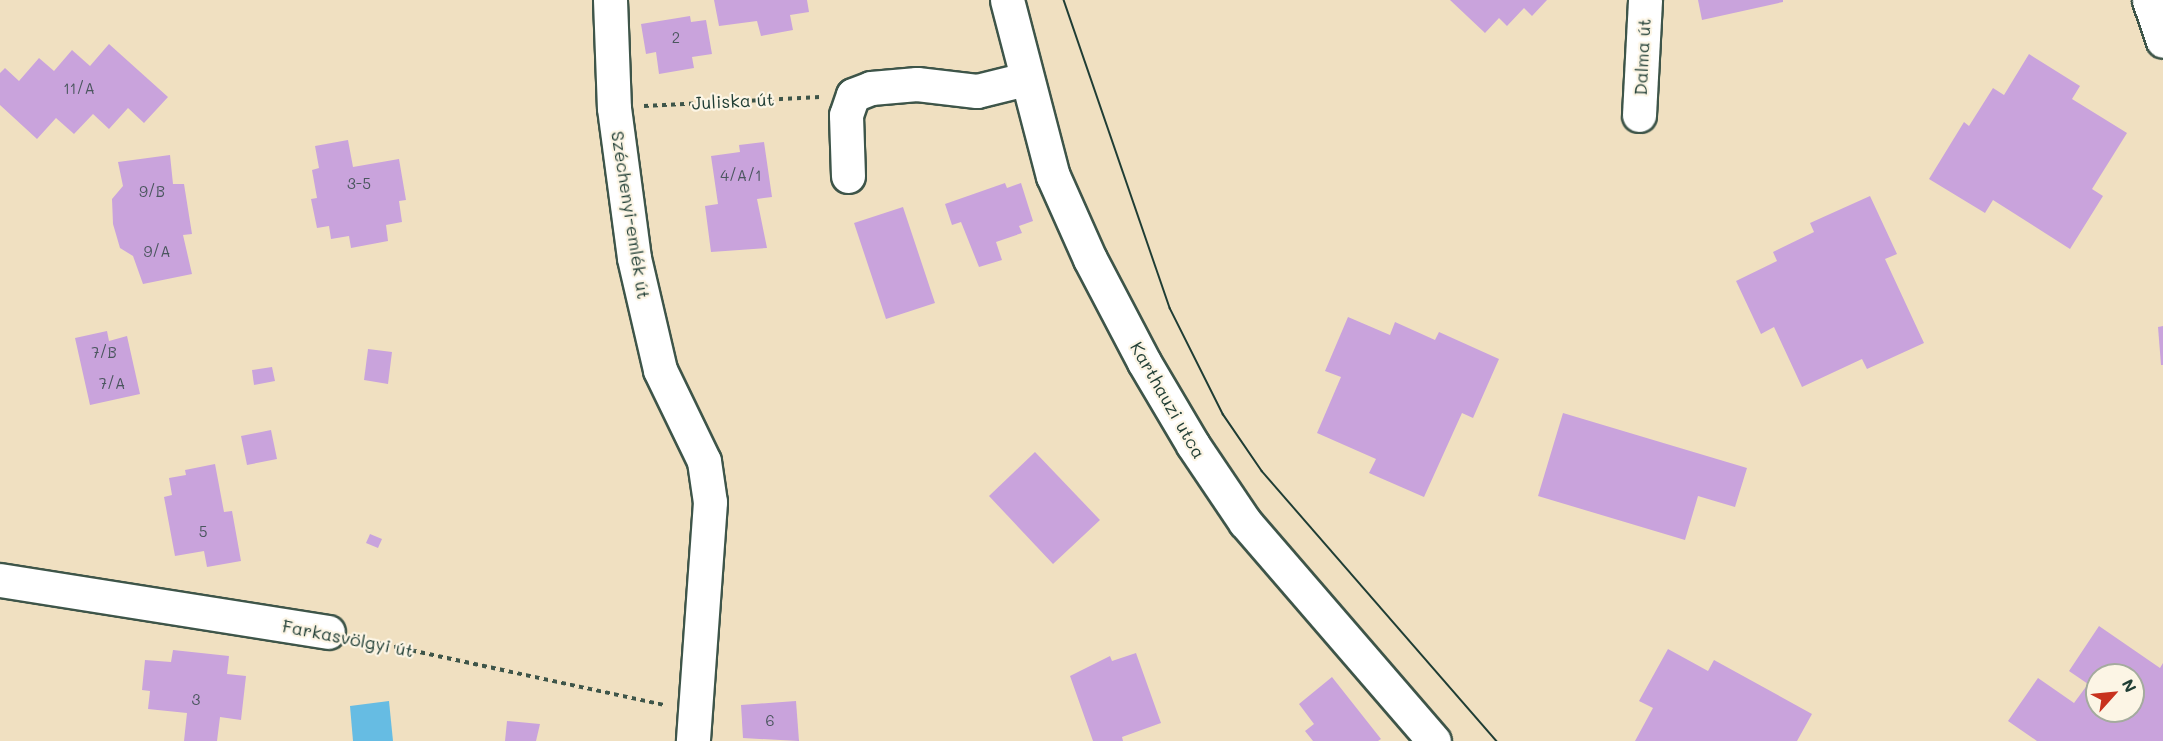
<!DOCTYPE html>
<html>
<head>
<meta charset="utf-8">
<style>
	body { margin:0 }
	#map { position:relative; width:2163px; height:741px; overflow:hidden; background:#f0e0c1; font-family:Mali,sans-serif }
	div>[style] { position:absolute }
	.water>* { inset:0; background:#66bce3 }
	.building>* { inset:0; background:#c9a3dc }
	.path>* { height:4px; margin-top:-2px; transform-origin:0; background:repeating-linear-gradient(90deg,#3e5549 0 4.5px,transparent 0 9px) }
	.roads { filter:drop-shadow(2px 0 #3e5549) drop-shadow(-2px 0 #3e5549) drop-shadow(0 2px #3e5549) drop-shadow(0 -2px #3e5549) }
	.minor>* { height:33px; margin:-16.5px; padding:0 16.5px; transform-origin:16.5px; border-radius:16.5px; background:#fff }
	.tertiary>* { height:33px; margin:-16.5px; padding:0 16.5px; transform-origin:16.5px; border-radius:16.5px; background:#fff }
	.tram>* { height:1.5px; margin:-0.75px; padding:0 0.75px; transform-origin:0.75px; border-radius:0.75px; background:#1f3d34 }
	span { translate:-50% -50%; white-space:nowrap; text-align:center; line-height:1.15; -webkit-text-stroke:4.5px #fcf5e5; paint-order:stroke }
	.number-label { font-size:15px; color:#4a565e }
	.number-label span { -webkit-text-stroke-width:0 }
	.street-label { font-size:18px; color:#1f3d34 }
	.north { position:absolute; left:2085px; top:663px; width:60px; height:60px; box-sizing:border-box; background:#fcf5e5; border:2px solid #a4ab9e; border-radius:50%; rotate:63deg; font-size:16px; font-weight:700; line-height:24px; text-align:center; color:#1f3d34 }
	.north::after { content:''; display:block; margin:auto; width:21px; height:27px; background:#c8321e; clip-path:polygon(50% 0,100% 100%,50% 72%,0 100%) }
</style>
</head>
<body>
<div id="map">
	<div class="water">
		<div style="clip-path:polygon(389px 701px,393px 741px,353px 741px,350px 706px)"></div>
	</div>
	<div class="building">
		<div style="clip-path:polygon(714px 0,807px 0,809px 12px,790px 15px,793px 30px,761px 36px,757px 21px,719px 26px)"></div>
		<div style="clip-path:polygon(1450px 0,1547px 0,1532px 16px,1524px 8px,1507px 26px,1499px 18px,1485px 33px)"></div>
		<div style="clip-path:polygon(1698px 0,1783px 0,1783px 2px,1702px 20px)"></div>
		<div style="clip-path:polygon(690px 16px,691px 22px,706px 20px,712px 54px,692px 57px,694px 68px,659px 74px,656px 52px,646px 54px,641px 24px)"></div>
		<div style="clip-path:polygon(109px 44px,168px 97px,144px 123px,128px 108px,109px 129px,93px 114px,74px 134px,56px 118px,37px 139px,0 105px,0 73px,5px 68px,19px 81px,39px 58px,54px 71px,72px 50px,90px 66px)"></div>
		<div style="clip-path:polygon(2029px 54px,2080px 86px,2072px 99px,2127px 133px,2092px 189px,2103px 196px,2070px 249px,1993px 200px,1985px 213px,1929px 179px,1964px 122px,1969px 126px,1993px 88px,2004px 95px)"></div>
		<div style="clip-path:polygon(348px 140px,353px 167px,399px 159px,406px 200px,399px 201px,402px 222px,386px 225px,388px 241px,351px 248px,349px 236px,331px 239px,329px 226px,317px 228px,311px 199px,317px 198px,312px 170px,319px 168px,315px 146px)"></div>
		<div style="clip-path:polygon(764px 142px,772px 197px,757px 199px,767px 248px,711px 252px,705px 206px,718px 204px,711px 156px,740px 152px,739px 145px)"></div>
		<div style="clip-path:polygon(170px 155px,173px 184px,184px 184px,192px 234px,183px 235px,192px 274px,143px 284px,133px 256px,120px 248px,113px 224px,112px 199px,123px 186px,118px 162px)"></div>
		<div style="clip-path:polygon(1005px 183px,1007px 188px,1021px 183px,1033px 221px,1019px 226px,1022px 233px,996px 242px,1002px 260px,979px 267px,961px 222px,952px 225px,945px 204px)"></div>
		<div style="clip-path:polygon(1870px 196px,1897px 254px,1885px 259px,1924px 343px,1867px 369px,1862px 359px,1802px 387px,1774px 327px,1761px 334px,1736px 281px,1777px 261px,1773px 252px,1814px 232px,1810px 223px)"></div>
		<div style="clip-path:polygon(903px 207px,935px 303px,886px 319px,854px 223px)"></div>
		<div style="clip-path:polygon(1348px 317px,1390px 335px,1395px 322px,1435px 340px,1439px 332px,1499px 359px,1473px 418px,1462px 413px,1424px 497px,1369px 473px,1376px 459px,1317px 433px,1341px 377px,1325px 371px)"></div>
		<div style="clip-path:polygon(2163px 326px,2163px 365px,2161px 365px,2158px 327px)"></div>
		<div style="clip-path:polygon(107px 331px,109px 341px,127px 336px,140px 394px,90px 405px,75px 338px)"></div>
		<div style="clip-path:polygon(368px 349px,392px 352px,388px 384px,364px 380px)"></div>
		<div style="clip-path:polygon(272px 367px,275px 381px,254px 385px,252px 370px)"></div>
		<div style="clip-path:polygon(1563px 413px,1747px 468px,1735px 507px,1698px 496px,1685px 540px,1538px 496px)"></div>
		<div style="clip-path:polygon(271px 430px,277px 459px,247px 465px,241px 436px)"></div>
		<div style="clip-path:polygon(1035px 452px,1100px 520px,1053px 564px,989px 496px)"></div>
		<div style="clip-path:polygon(215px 464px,224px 512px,232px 511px,241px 561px,207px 567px,204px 551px,175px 556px,164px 497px,172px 495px,169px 478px,186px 475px,185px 470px)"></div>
		<div style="clip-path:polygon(370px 534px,382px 539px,378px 548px,366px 543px)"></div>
		<div style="clip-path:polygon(evenodd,2099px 626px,2160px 668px,2163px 663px,2163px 741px,2037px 741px,2008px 721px,2038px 678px,2074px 703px,2088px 684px,2069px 671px,2099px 626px,2097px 675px,2133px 675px,2133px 711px,2097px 711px,2097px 675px)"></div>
		<div style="clip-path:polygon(1668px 649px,1708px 671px,1714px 660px,1812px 714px,1797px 741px,1635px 741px,1653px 708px,1639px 701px)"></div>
		<div style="clip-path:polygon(173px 650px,229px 656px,227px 674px,246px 676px,241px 720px,220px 717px,217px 741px,184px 741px,187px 713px,148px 709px,150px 691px,142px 690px,145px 660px,171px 662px)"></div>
		<div style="clip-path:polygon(1136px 653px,1161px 723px,1122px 737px,1123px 741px,1093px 741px,1070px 676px,1110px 656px,1112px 661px)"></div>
		<div style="clip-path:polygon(1332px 677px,1381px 739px,1378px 741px,1313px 741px,1305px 731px,1314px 724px,1299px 704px)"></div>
		<div style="clip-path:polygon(796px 701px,799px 741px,743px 738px,741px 705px)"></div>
		<div style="clip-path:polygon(507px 721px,540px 724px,536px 741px,505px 741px)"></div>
	</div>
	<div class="path">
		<div style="left:644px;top:106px;width:176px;rotate:-2.9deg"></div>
		<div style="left:359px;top:639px;width:313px;rotate:12.2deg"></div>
	</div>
	<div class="roads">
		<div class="minor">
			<div style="left:610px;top:0;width:108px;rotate:87.9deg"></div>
			<div style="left:614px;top:108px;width:151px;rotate:82.4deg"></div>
			<div style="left:634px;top:258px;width:115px;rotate:76.9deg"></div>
			<div style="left:660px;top:370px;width:101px;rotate:64.2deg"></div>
			<div style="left:704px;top:461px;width:41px;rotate:81.7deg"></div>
			<div style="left:710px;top:502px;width:240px;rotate:94.1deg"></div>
			<div style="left:1007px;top:0;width:182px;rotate:75.4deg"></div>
			<div style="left:1053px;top:176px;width:91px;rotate:66deg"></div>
			<div style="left:1090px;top:259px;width:116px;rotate:62.3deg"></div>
			<div style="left:1144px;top:362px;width:96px;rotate:59.4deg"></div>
			<div style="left:1193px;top:445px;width:93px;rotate:56deg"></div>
			<div style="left:1245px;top:522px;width:289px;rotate:49.2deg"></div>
			<div style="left:1639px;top:115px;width:115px;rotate:-87deg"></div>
			<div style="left:848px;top:176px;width:61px;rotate:-91.9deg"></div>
			<div style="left:846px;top:115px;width:21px;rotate:-71deg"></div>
			<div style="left:853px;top:95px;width:19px;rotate:-21deg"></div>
			<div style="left:871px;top:88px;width:46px;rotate:-5deg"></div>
			<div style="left:917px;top:84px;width:60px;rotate:6.7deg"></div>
			<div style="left:977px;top:91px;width:50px;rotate:-13.8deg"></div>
			<div style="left:0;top:580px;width:332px;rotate:9deg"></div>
		</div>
		<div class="tertiary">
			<div style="left:2149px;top:0;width:43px;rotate:71.1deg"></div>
		</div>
	</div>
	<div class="tram">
		<div style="left:1064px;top:0;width:326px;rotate:71deg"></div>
		<div style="left:1170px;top:308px;width:119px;rotate:63.4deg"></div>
		<div style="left:1223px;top:414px;width:69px;rotate:55.6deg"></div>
		<div style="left:1262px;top:471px;width:358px;rotate:49deg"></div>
	</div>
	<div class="number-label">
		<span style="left:676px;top:38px">2</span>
		<span style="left:79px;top:89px">11/A</span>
		<span style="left:741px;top:176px">4/A/1</span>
		<span style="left:359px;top:184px">3-5</span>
		<span style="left:152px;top:192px">9/B</span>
		<span style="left:157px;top:252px">9/A</span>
		<span style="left:104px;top:353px">7/B</span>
		<span style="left:112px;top:384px">7/A</span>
		<span style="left:203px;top:532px">5</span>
		<span style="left:196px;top:700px">3</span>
		<span style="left:770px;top:721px">6</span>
	</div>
	<div class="street-label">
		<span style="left:1642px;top:57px;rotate:-87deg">Dalma út</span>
		<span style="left:733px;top:101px;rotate:-3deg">Juliska út</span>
		<span style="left:631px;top:215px;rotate:81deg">Széchenyi-emlék út</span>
		<span style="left:1168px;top:400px;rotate:60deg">Karthauzi utca</span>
		<span style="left:348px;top:638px;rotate:11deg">Farkasvölgyi út</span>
	</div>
	<div class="north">N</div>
</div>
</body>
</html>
